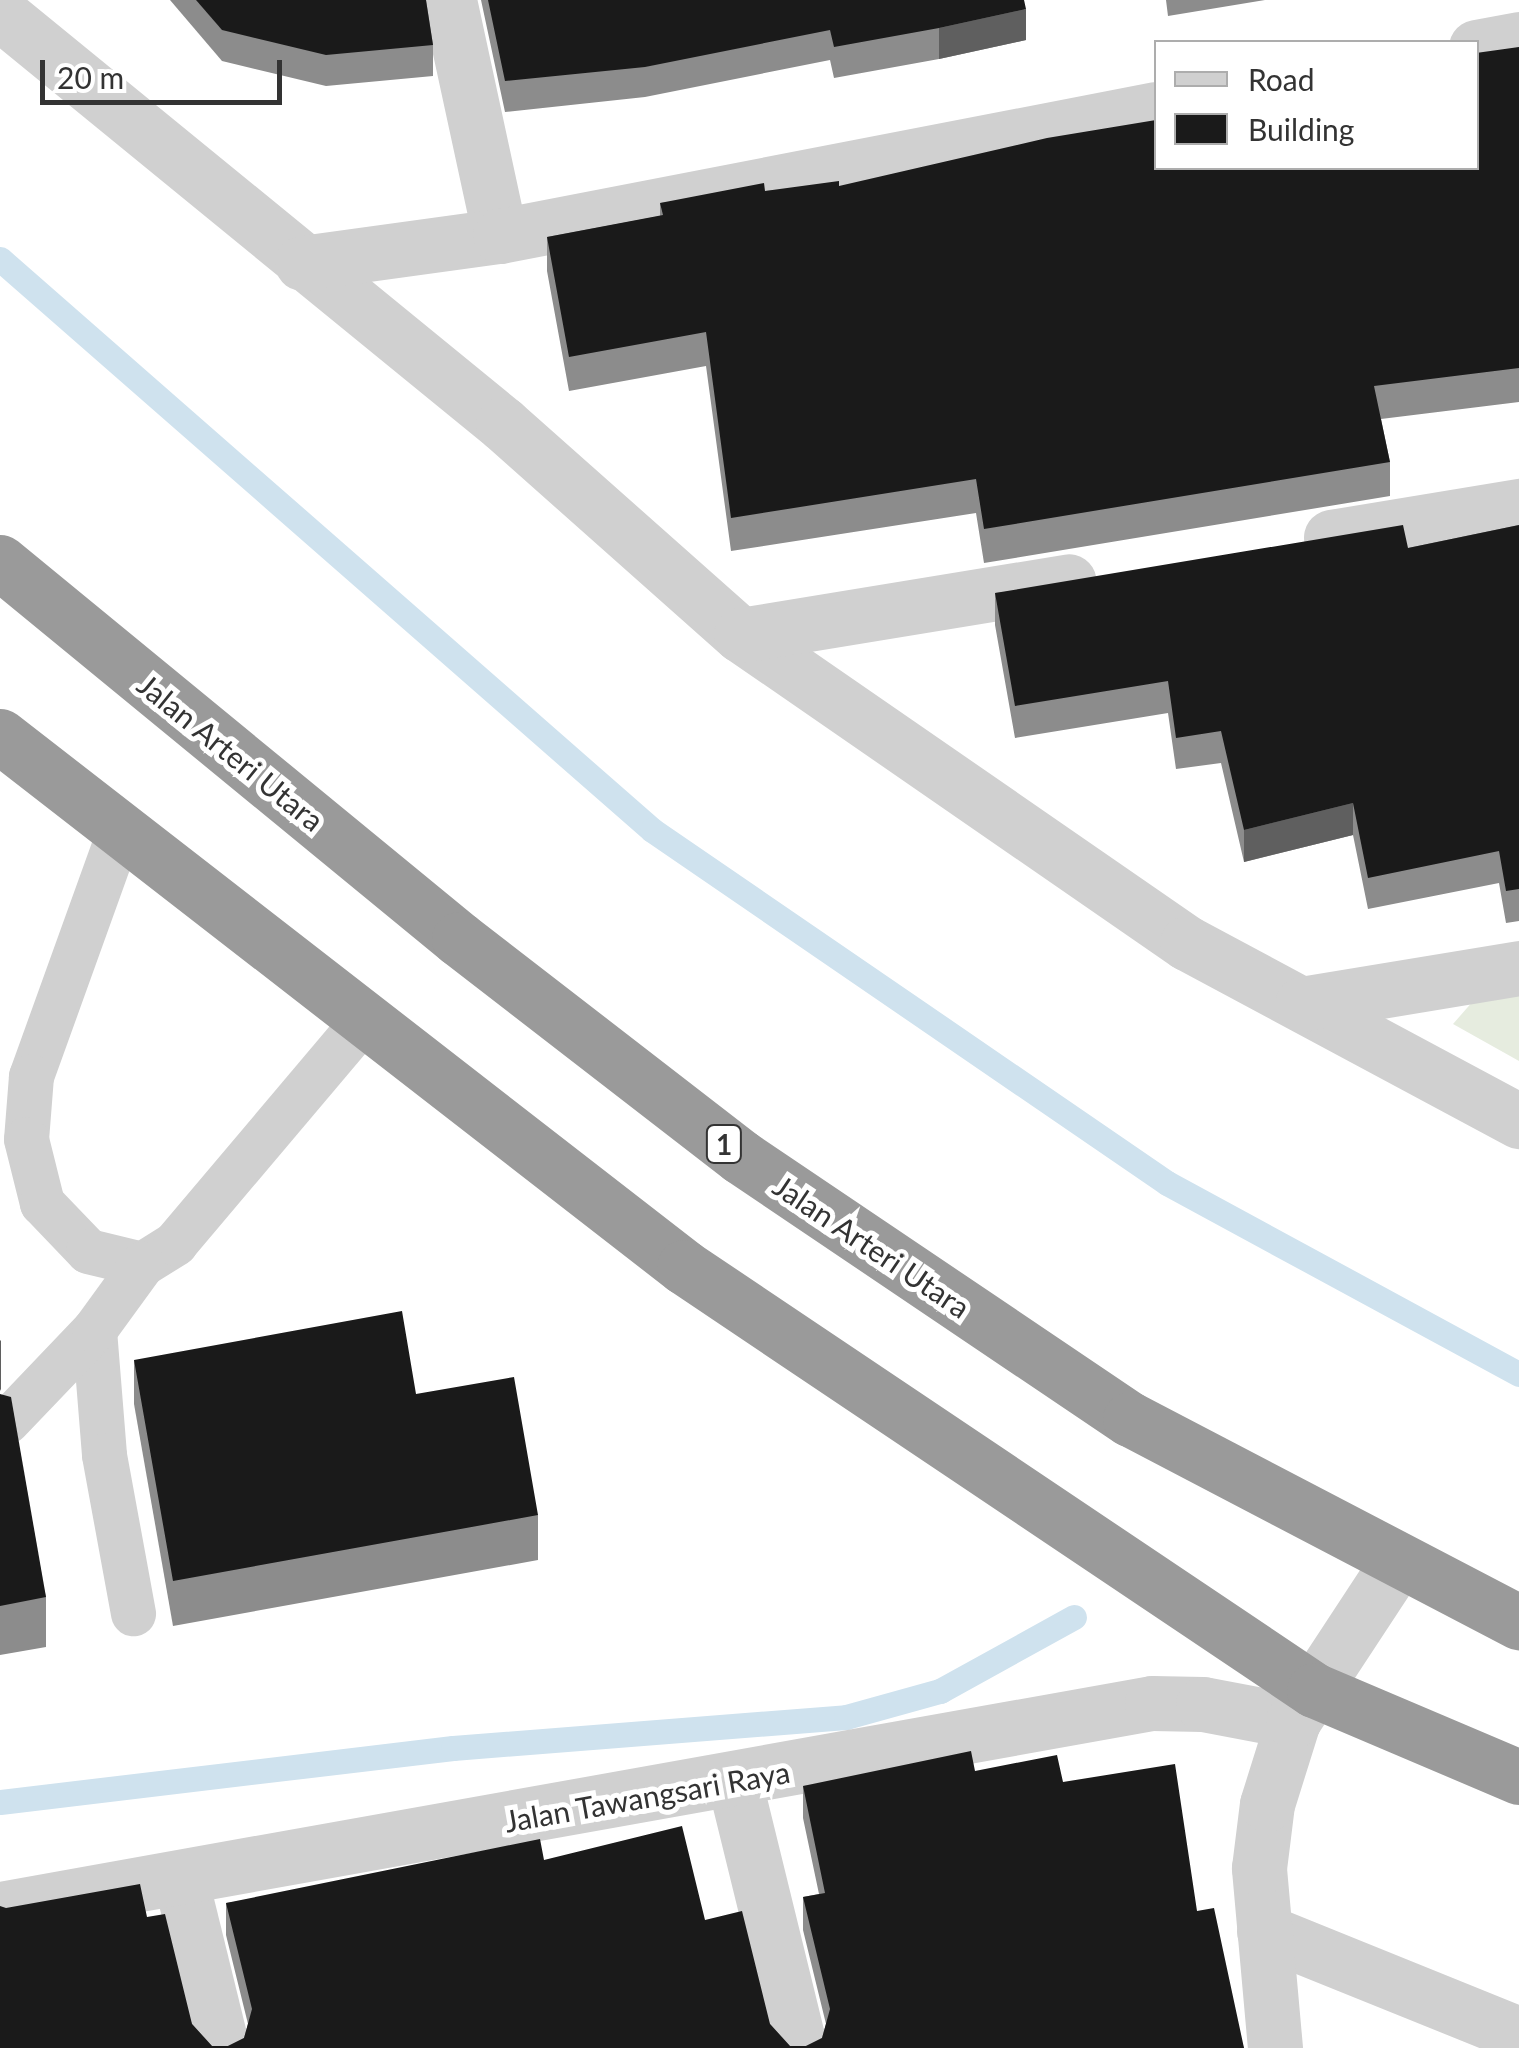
<!DOCTYPE html>
<html>
<head>
<meta charset="utf-8">
<style>
	body { margin:0 }
	#map { position:relative; width:1519px; height:2048px; overflow:hidden; background:#fff; font-family:Lato,sans-serif }
	div>[style] { position:absolute }
	.green>* { inset:0; background:#e6ecdf }
	.stream>* { height:25px; margin:-12.5px; padding:0 12.5px; transform-origin:12.5px; border-radius:12.5px; background:#cfe2ee }
	.lane>* { height:45px; margin:-22.5px; padding:0 22.5px; transform-origin:22.5px; border-radius:22.5px; background:#d0d0d0 }
	.street>* { height:55px; margin:-27.5px; padding:0 27.5px; transform-origin:27.5px; border-radius:27.5px; background:#d0d0d0 }
	.highway>* { height:55px; margin:-27.5px; padding:0 27.5px; transform-origin:27.5px; border-radius:27.5px; background:#9a9a9a }
	.wall>* { inset:0; background:#8c8c8c }
	.shaded-wall>* { inset:0; background:#5f5f5f }
	.building>* { inset:0; background:#1a1a1a }
	span { translate:-50% -50%; white-space:nowrap; text-align:center; line-height:1.15; -webkit-text-stroke:10px #fff; paint-order:stroke }
	.shield-label span { padding:2px 8px; background:#fff; border:2px solid; border-radius:8px; -webkit-text-stroke-width:0 }
	.shield-label { font-size:28px; color:#333; font-weight:700 }
	.street-label { font-size:30px; color:#333 }
	.legend { position:absolute; left:1154px; top:40px; width:325px; height:130px; box-sizing:border-box; background:#fff; border:2px solid #adadad; margin:0; padding:12px 18px; list-style:none; font-size:30px; color:#333 }
	.legend li { display:flex; align-items:center; gap:20px; height:50px }
	.legend b { width:50px; border:2px solid #adadad }
	.scale { position:absolute; left:40px; top:60px; width:242px; height:45px; box-sizing:border-box; border:5px solid #333; border-top:0; padding-left:12px; font-size:30px; line-height:35px; white-space:nowrap; color:#333; -webkit-text-stroke:8px #fff; paint-order:stroke }
</style>
</head>
<body>
<div id="map">
	<div class="green">
		<div style="clip-path:polygon(1519px 990px,1519px 1061px,1453px 1024px,1474px 1000px)"></div>
	</div>
	<div class="stream">
		<div style="left:0;top:259px;width:867px;rotate:41.21deg"></div>
		<div style="left:652px;top:830px;width:624px;rotate:34.43deg"></div>
		<div style="left:1167px;top:1183px;width:400px;rotate:28.5deg"></div>
		<div style="left:0;top:1802px;width:456px;rotate:-6.8deg"></div>
		<div style="left:453px;top:1748px;width:394px;rotate:-4.5deg"></div>
		<div style="left:846px;top:1717px;width:98px;rotate:-15.5deg"></div>
		<div style="left:940px;top:1691px;width:153px;rotate:-28.9deg"></div>
	</div>
	<div class="lane">
		<div style="left:120px;top:829px;width:263px;rotate:109.8deg"></div>
		<div style="left:31px;top:1076px;width:63px;rotate:94.5deg"></div>
		<div style="left:26px;top:1139px;width:66px;rotate:76deg"></div>
		<div style="left:42px;top:1203px;width:66px;rotate:46.2deg"></div>
		<div style="left:88px;top:1251px;width:56px;rotate:13.5deg"></div>
		<div style="left:142px;top:1264px;width:39px;rotate:-32deg"></div>
		<div style="left:175px;top:1243px;width:289px;rotate:-49.8deg"></div>
		<div style="left:94px;top:1330px;width:125px;rotate:85.4deg"></div>
		<div style="left:104px;top:1455px;width:161px;rotate:79.6deg"></div>
		<div style="left:7px;top:1421px;width:126px;rotate:-46.3deg"></div>
		<div style="left:94px;top:1330px;width:82px;rotate:-54deg"></div>
	</div>
	<div class="street">
		<div style="left:449px;top:0;width:241px;rotate:77.8deg"></div>
		<div style="left:0;top:13px;width:650px;rotate:39.25deg"></div>
		<div style="left:503px;top:424px;width:318px;rotate:41.6deg"></div>
		<div style="left:741px;top:635px;width:542px;rotate:34.63deg"></div>
		<div style="left:1187px;top:943px;width:377px;rotate:28.2deg"></div>
		<div style="left:1476px;top:47px;width:44px;rotate:-10.5deg"></div>
		<div style="left:302px;top:263px;width:200px;rotate:-7.8deg"></div>
		<div style="left:500px;top:236px;width:668px;rotate:-10.96deg"></div>
		<div style="left:1331px;top:537px;width:191px;rotate:-9.4deg"></div>
		<div style="left:741px;top:635px;width:332px;rotate:-9.3deg"></div>
		<div style="left:1302px;top:1004px;width:220px;rotate:-9.4deg"></div>
		<div style="left:734px;top:1780px;width:276px;rotate:76.2deg"></div>
		<div style="left:181px;top:1881px;width:172px;rotate:76.2deg"></div>
		<div style="left:0;top:1909px;width:1170px;rotate:-10.14deg"></div>
		<div style="left:1152px;top:1703px;width:51px;rotate:1.1deg"></div>
		<div style="left:1203px;top:1704px;width:92px;rotate:10.7deg"></div>
		<div style="left:1264px;top:1931px;width:275px;rotate:22deg"></div>
		<div style="left:1275px;top:2048px;width:181px;rotate:-95.1deg"></div>
		<div style="left:1259px;top:1868px;width:64px;rotate:-82.9deg"></div>
		<div style="left:1267px;top:1804px;width:87px;rotate:-72.6deg"></div>
		<div style="left:1293px;top:1721px;width:191px;rotate:-56.7deg"></div>
	</div>
	<div class="highway">
		<div style="left:0;top:562px;width:594px;rotate:39.4deg"></div>
		<div style="left:459px;top:939px;width:356px;rotate:37.7deg"></div>
		<div style="left:741px;top:1157px;width:469px;rotate:34deg"></div>
		<div style="left:1130px;top:1419px;width:439px;rotate:27.6deg"></div>
		<div style="left:0;top:736px;width:866px;rotate:37.82deg"></div>
		<div style="left:684px;top:1267px;width:759px;rotate:33.88deg"></div>
		<div style="left:1314px;top:1690px;width:223px;rotate:23deg"></div>
	</div>
	<div class="wall">
		<div style="clip-path:polygon(170px 0,426px 0,433px 45px,433px 76px,326px 86px,222px 61px)"></div>
		<div style="clip-path:polygon(481px 0,1024px 0,1026px 40px,939px 59px,834px 78px,830px 60px,645px 97px,505px 112px)"></div>
		<div style="clip-path:polygon(1166px 0,1265px 0,1168px 16px)"></div>
		<div style="clip-path:polygon(1519px 47px,1519px 402px,1381px 419px,1390px 462px,1390px 496px,984px 563px,976px 513px,731px 551px,706px 366px,569px 391px,547px 271px,547px 237px,660px 216px,660px 203px,765px 191px,1156px 168px)"></div>
		<div style="clip-path:polygon(1519px 525px,1519px 921px,1506px 923px,1499px 883px,1368px 909px,1353px 835px,1244px 862px,1221px 763px,1176px 769px,1168px 713px,1015px 738px,995px 625px,995px 593px,1408px 548px)"></div>
		<div style="clip-path:polygon(134px 1360px,416px 1394px,538px 1515px,538px 1560px,173px 1626px,134px 1404px)"></div>
		<div style="clip-path:polygon(0 1394px,46px 1597px,46px 1647px,0 1655px)"></div>
		<div style="clip-path:polygon(975px 1771px,1063px 1782px,1197px 1911px,1244px 2048px,0 2048px,6px 1908px,147px 1917px,192px 2024px,212px 2046px,228px 2046px,244px 2038px,248px 2024px,226px 1935px,226px 1903px,544px 1860px,705px 1920px,770px 2024px,790px 2046px,806px 2046px,822px 2038px,826px 2024px,803px 1930px,803px 1897px,819px 1894px,803px 1818px,803px 1786px)"></div>
	</div>
	<div class="shaded-wall">
		<div style="clip-path:polygon(1026px 9px,1026px 40px,939px 59px,939px 28px)"></div>
		<div style="clip-path:polygon(1353px 803px,1353px 835px,1244px 862px,1244px 830px)"></div>
		<div style="clip-path:polygon(1px 1340px,1px 1389px,0 1391px,0 1341px)"></div>
	</div>
	<div class="building">
		<div style="clip-path:polygon(196px 0,426px 0,433px 45px,326px 55px,222px 30px)"></div>
		<div style="clip-path:polygon(488px 0,1024px 0,1026px 9px,939px 28px,834px 47px,830px 30px,645px 67px,505px 81px)"></div>
		<div style="clip-path:polygon(1519px 47px,1519px 368px,1374px 386px,1390px 462px,984px 529px,976px 479px,731px 518px,706px 332px,569px 357px,547px 237px,663px 215px,660px 203px,764px 183px,765px 191px,839px 181px,839px 186px,1047px 138px,1156px 120px,1156px 168px,1476px 168px,1476px 53px)"></div>
		<div style="clip-path:polygon(1403px 525px,1408px 548px,1519px 525px,1519px 889px,1506px 891px,1499px 851px,1368px 878px,1353px 803px,1244px 830px,1221px 731px,1176px 738px,1168px 681px,1015px 706px,995px 593px)"></div>
		<div style="clip-path:polygon(402px 1311px,416px 1394px,514px 1377px,538px 1515px,173px 1581px,134px 1360px)"></div>
		<div style="clip-path:polygon(0 1394px,11px 1397px,46px 1597px,0 1606px)"></div>
		<div style="clip-path:polygon(971px 1751px,975px 1771px,1057px 1755px,1063px 1782px,1175px 1764px,1197px 1911px,1214px 1908px,1244px 2048px,0 2048px,0 1906px,6px 1908px,140px 1884px,147px 1917px,165px 1914px,192px 2024px,212px 2046px,228px 2046px,244px 2038px,252px 2009px,226px 1903px,540px 1839px,544px 1860px,682px 1826px,705px 1920px,742px 1911px,770px 2024px,790px 2046px,806px 2046px,822px 2038px,830px 2009px,803px 1897px,825px 1893px,803px 1786px)"></div>
	</div>
	<div class="shield-label">
		<span style="left:724px;top:1144px">1</span>
	</div>
	<div class="street-label">
		<span style="left:231px;top:752px;rotate:39deg">Jalan Arteri Utara</span>
		<span style="left:872px;top:1246px;rotate:34deg">Jalan Arteri Utara</span>
		<span style="left:647px;top:1796px;rotate:-10deg">Jalan Tawangsari Raya</span>
	</div>
	<ul class="legend">
	<li><b style="height:12px;background:#d0d0d0"></b>Road</li>
	<li><b style="height:28px;background:#1a1a1a"></b>Building</li>
	</ul>
	<div class="scale">20 m</div>
</div>
</body>
</html>
